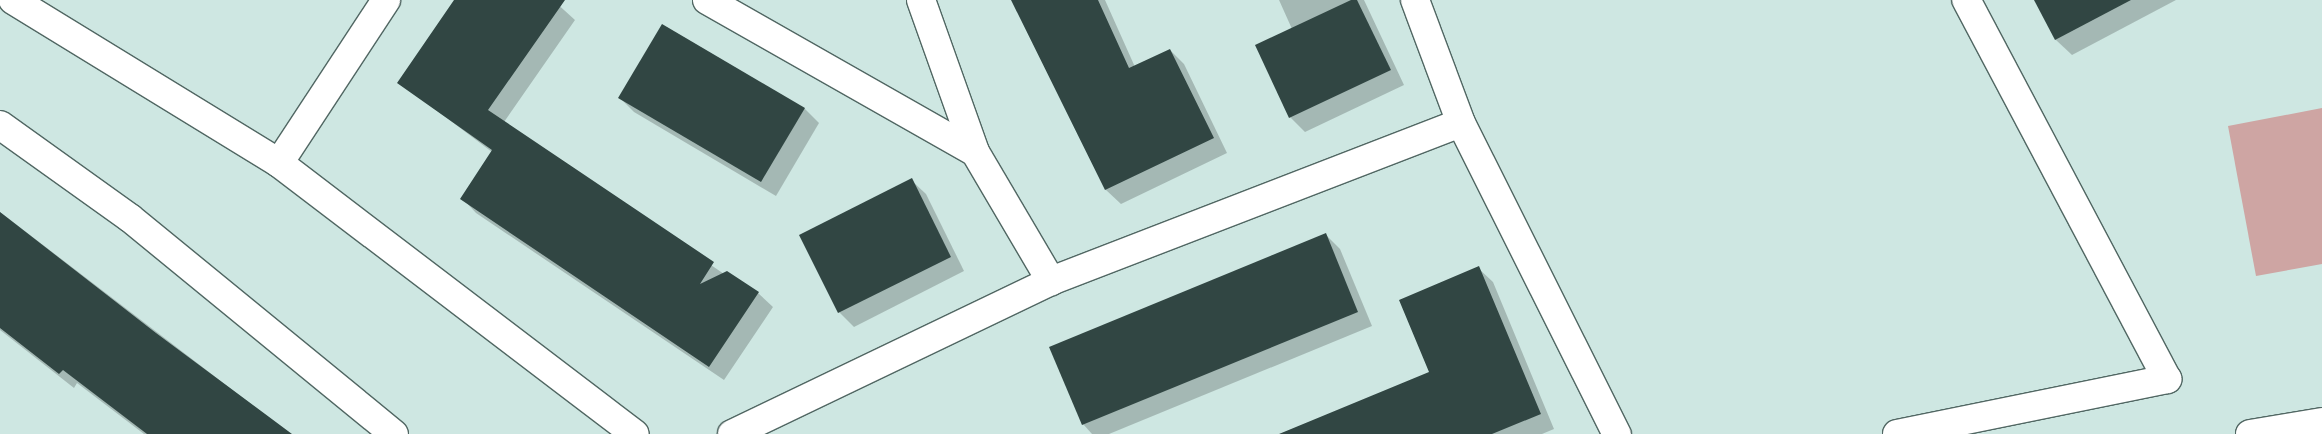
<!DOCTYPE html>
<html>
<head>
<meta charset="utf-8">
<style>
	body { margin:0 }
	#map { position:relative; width:2322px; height:434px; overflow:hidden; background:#cee7e2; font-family:"IBM Plex Sans",sans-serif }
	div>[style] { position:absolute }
	.green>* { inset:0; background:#cea5a3 }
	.shadow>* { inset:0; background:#0003 }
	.building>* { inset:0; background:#314643 }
	.roads { filter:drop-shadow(1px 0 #516763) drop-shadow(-1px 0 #516763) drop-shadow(0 1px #516763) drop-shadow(0 -1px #516763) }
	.minor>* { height:28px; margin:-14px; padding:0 14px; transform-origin:14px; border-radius:14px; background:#fff }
	.major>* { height:28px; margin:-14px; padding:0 14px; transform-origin:14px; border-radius:14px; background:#fff }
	span { translate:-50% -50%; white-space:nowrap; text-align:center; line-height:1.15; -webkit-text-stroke:5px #cee7e2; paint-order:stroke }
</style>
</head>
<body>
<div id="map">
	<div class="green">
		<div style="clip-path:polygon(2322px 108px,2322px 264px,2256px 276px,2228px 126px)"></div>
	</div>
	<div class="shadow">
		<div style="clip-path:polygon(456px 0,553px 0,575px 20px,504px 122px,724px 274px,758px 293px,773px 307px,724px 380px,476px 213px,462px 198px,492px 152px,399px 82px)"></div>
		<div style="clip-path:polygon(1014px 0,1105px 0,1135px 67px,1170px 50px,1184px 64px,1227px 153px,1121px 204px,1106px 190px)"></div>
		<div style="clip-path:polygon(1279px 0,1364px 0,1404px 85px,1305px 132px,1290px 117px,1292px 29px)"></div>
		<div style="clip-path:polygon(2036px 0,2176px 0,2072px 55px,2056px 40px)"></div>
		<div style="clip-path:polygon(663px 25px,805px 109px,819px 123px,776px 196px,634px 112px,620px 98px)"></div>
		<div style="clip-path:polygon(911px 180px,926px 194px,964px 271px,854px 327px,839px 312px)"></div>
		<div style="clip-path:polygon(0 212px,290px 434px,144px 434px,77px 383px,74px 388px,0 330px)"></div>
		<div style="clip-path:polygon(1326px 235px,1340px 249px,1372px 326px,1109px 434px,1092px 434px,1083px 424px)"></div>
		<div style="clip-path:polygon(1478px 268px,1493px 282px,1554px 429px,1542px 434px,1280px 434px,1431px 373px)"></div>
	</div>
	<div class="building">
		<div style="clip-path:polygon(454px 0,565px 0,488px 110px,714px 262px,700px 284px,727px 271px,759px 292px,709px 367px,460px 199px,492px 150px,397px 83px)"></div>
		<div style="clip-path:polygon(1011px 0,1098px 0,1129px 68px,1170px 49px,1214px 138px,1105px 190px)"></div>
		<div style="clip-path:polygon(1351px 0,1357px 0,1391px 70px,1289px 118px,1255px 45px)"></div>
		<div style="clip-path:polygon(2034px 0,2131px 0,2055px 40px)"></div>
		<div style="clip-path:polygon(662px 24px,805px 108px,761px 182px,618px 98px)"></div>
		<div style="clip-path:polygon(912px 178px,951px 257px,838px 313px,799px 235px)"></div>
		<div style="clip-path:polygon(0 212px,156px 333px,292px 434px,147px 434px,63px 370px,59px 374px,0 328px)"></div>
		<div style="clip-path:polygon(1326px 233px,1358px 312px,1082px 425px,1049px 347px)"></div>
		<div style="clip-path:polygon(1479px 266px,1541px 414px,1492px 434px,1279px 434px,1429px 372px,1399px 300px)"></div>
	</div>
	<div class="roads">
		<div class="minor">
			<div style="left:13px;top:0;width:312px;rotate:31.5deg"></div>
			<div style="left:279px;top:163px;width:447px;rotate:37.3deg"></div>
			<div style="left:707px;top:0;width:308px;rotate:29.6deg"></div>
			<div style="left:921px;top:0;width:161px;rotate:70.4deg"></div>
			<div style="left:975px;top:152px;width:150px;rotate:59.5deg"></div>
			<div style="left:1415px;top:0;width:131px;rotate:69.5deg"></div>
			<div style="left:1461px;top:123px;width:348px;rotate:63.4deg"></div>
			<div style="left:0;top:125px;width:160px;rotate:35.6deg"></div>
			<div style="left:130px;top:218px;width:341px;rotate:39.3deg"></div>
			<div style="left:279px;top:163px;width:195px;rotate:-56.7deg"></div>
			<div style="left:732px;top:434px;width:354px;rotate:-25.6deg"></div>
			<div style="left:1051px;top:281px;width:439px;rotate:-21.1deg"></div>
			<div style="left:1897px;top:434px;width:276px;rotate:-11.5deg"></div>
			<div style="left:2167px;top:379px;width:429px;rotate:-117.9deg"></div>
		</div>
		<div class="major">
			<div style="left:2250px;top:434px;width:73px;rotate:-9.5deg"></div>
		</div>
	</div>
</div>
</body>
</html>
